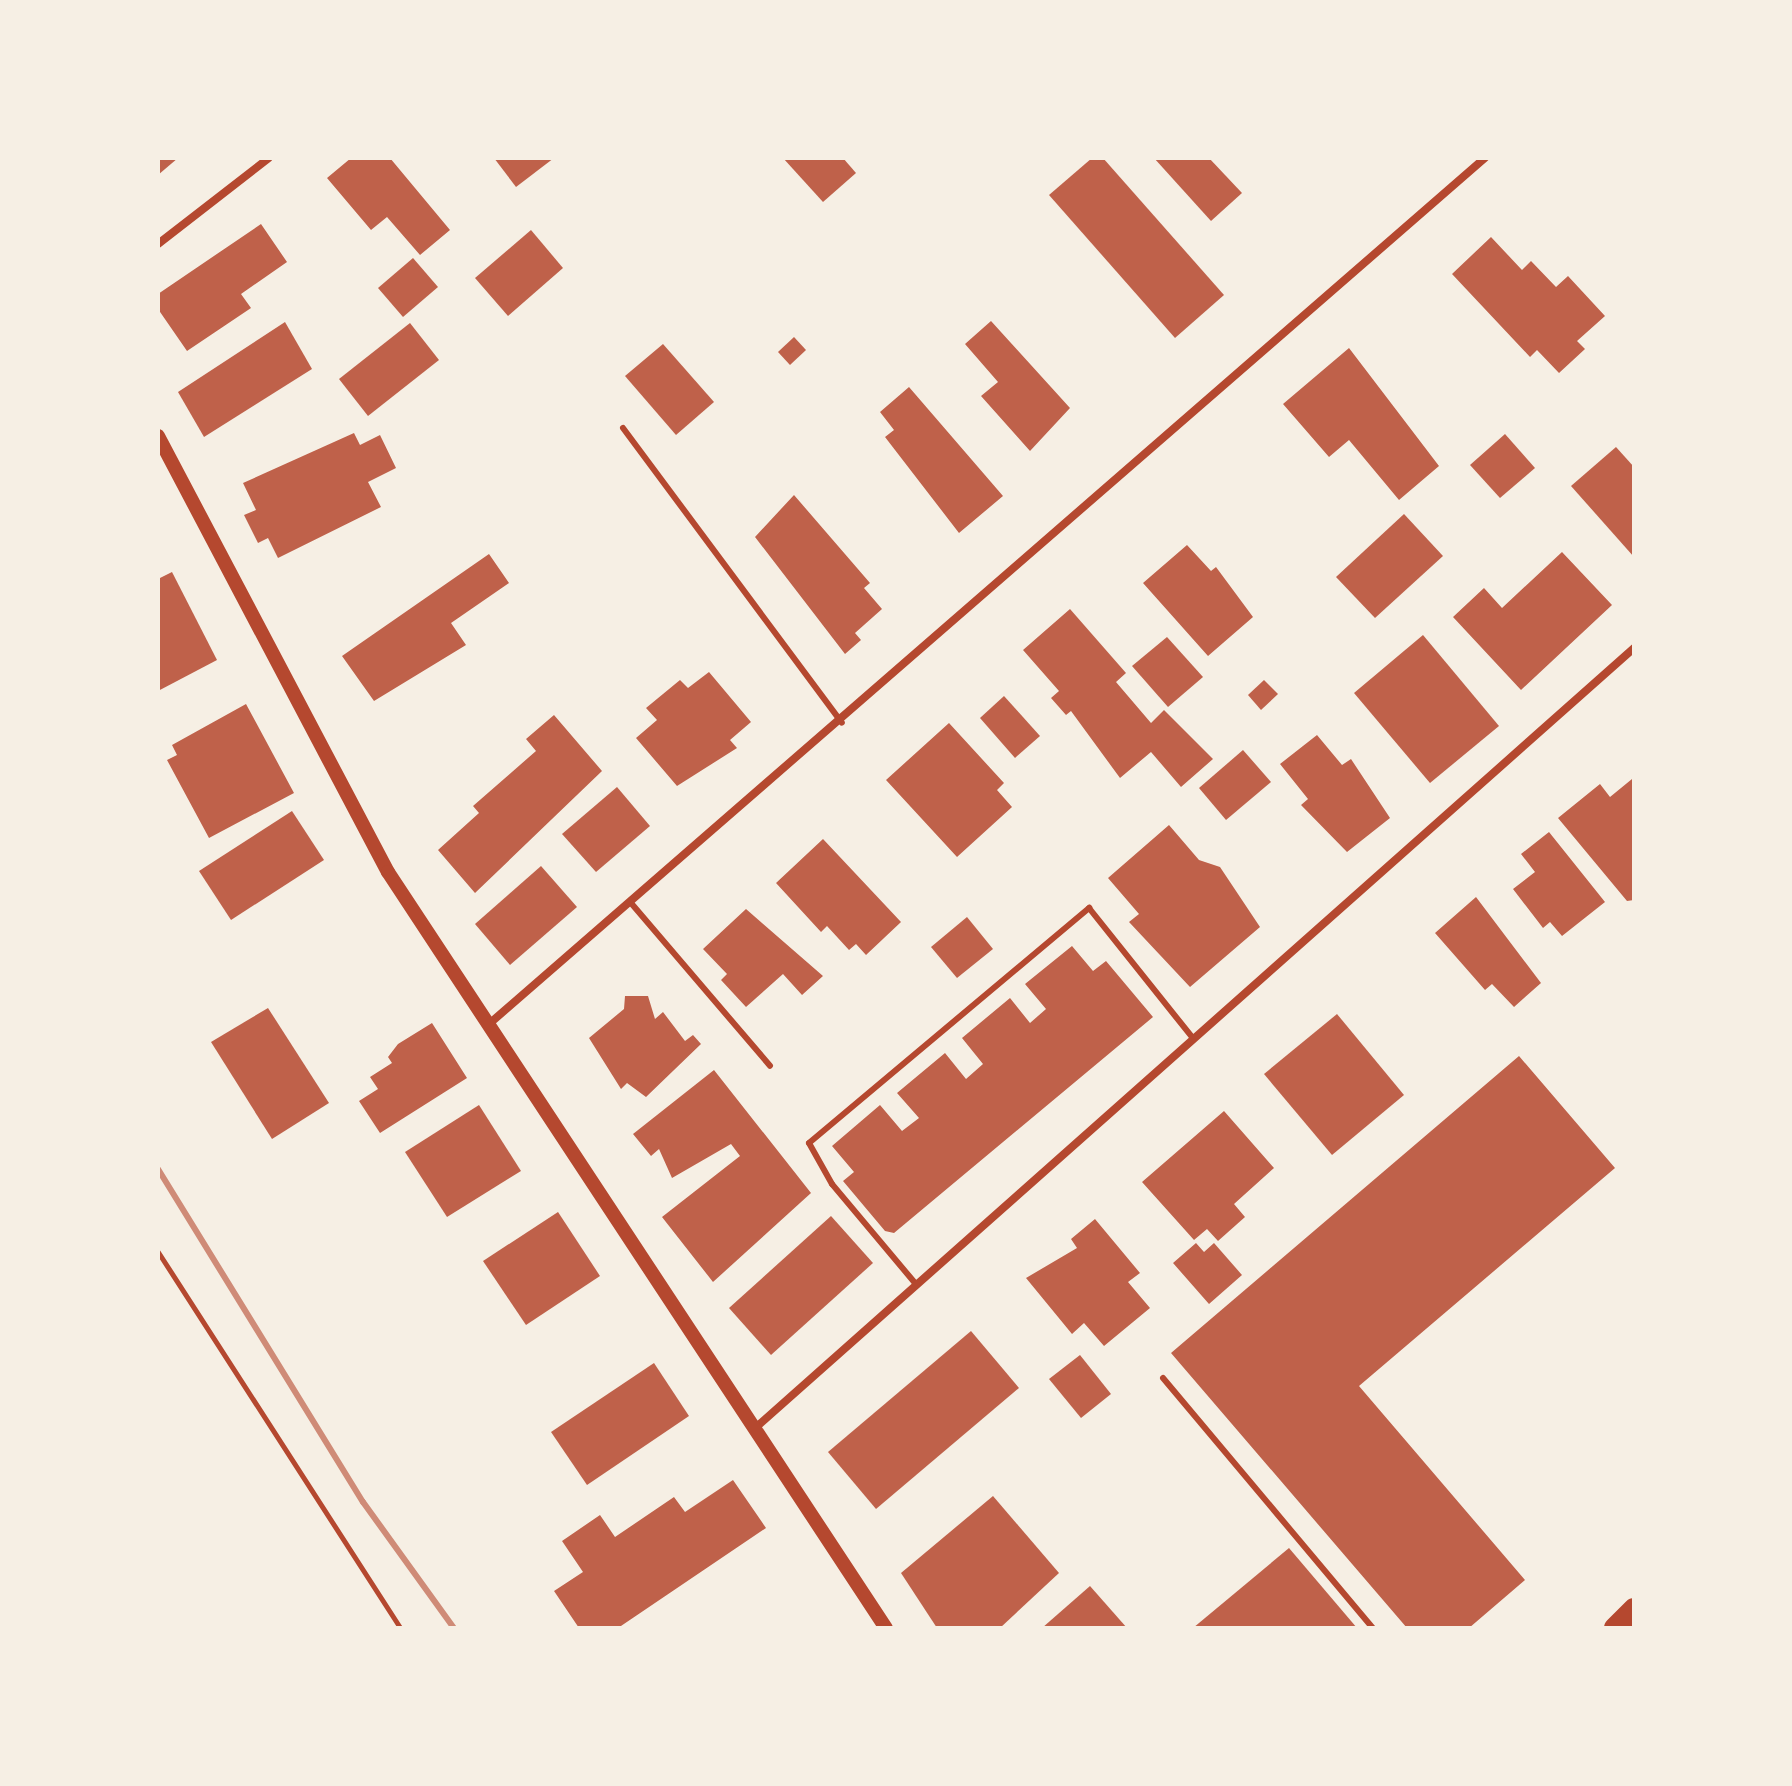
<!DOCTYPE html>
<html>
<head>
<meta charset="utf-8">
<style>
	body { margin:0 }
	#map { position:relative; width:1792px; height:1786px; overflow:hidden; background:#f6efe4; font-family:"IBM Plex Sans",sans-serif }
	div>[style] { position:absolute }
	.building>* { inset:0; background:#bf614a }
	.path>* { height:5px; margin:-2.5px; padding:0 2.5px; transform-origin:2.5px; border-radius:2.5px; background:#b5482f }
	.service>* { height:6px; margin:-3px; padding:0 3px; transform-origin:3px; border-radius:3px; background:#b5482f }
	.minor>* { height:8px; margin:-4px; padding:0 4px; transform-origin:4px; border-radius:4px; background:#b5482f }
	.tertiary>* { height:14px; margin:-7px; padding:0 7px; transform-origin:7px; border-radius:7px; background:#b5482f }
	.trunk>* { height:22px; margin:-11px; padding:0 11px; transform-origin:11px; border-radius:11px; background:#b5482f }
	.rail>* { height:6px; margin:-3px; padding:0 3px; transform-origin:3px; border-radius:3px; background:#cf8b77 }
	span { translate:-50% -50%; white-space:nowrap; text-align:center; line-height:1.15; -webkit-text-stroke:6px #f6efe4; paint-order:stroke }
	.frame { position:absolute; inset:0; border:160px solid #f6efe4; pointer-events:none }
</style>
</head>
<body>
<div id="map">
	<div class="building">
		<div style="clip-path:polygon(158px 158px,178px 158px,158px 175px)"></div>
		<div style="clip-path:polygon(351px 158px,390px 158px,450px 230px,420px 255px,387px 217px,371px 230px,327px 178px)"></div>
		<div style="clip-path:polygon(494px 158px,554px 158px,516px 187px)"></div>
		<div style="clip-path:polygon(783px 158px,843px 158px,856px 173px,823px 202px)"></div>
		<div style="clip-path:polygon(1092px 158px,1103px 158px,1224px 295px,1175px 338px,1049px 195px)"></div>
		<div style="clip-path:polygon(1154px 158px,1209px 158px,1242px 193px,1211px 221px)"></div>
		<div style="clip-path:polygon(261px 224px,287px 262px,241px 294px,251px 308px,187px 351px,158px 309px,158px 294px)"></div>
		<div style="clip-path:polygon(531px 230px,563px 268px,508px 316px,475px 278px)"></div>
		<div style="clip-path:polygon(1491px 237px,1522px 270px,1531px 261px,1556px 287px,1568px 276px,1605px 316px,1577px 341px,1585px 349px,1559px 373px,1537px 350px,1530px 357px,1452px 274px)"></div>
		<div style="clip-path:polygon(413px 258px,438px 287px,403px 317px,378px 288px)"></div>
		<div style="clip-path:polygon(991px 321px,1070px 408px,1030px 451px,981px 396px,998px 382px,965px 344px)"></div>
		<div style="clip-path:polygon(285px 322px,312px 369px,204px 437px,178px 392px)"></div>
		<div style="clip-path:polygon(410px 323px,439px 360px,368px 416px,339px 379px)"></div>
		<div style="clip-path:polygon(794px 337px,806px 350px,790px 365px,778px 352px)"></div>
		<div style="clip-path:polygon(663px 344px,714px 402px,676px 435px,625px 376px)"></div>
		<div style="clip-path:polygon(1349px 348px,1439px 466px,1399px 500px,1349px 440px,1329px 457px,1283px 404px)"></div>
		<div style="clip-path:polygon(909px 387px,1003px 496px,959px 533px,885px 437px,894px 430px,880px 412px)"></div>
		<div style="clip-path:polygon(354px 433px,360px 445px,380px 435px,396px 468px,368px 482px,381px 507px,278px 558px,268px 538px,258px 543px,244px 515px,256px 510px,243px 483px)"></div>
		<div style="clip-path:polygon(1505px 434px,1535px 468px,1500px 498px,1470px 465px)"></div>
		<div style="clip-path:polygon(1616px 447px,1634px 467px,1634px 557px,1571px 486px)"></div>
		<div style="clip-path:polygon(794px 495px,870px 583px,864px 588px,882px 609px,855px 633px,861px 640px,845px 654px,755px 537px)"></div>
		<div style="clip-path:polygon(1404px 514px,1443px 556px,1375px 618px,1336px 577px)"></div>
		<div style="clip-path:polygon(1187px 545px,1211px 571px,1216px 567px,1253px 617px,1208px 656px,1143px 583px)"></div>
		<div style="clip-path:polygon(1562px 552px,1612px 605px,1521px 690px,1453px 617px,1484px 588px,1502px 608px)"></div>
		<div style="clip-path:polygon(489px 554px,509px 583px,451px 623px,466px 645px,374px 701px,342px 656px)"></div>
		<div style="clip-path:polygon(172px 572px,217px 660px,158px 691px,158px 579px)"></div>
		<div style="clip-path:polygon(1070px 609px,1126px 673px,1116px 682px,1151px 723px,1164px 710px,1213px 759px,1181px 787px,1151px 752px,1120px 778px,1071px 711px,1066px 715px,1051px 698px,1059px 691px,1023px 650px)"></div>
		<div style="clip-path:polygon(1423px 635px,1499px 726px,1430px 783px,1354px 693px)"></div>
		<div style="clip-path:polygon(1167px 637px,1203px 677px,1168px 707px,1132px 666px)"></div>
		<div style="clip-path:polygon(709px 672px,751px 722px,730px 740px,737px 748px,677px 786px,636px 738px,657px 720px,646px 708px,680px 680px,688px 688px)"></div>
		<div style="clip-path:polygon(1264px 680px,1278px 694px,1261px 710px,1248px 695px)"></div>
		<div style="clip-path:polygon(1004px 696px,1040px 736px,1015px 758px,980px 718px)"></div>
		<div style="clip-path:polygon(246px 704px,294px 793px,209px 838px,167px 760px,177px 755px,172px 745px)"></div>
		<div style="clip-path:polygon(554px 715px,602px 771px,475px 893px,438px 850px,479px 813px,473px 806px,536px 751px,526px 739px)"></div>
		<div style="clip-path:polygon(949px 723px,1004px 783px,997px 790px,1012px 807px,957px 857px,886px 780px)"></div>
		<div style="clip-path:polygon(1317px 735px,1342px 765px,1351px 759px,1390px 818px,1347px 852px,1301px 805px,1308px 799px,1280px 764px)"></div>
		<div style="clip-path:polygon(1243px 750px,1271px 782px,1226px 820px,1199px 788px)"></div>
		<div style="clip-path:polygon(1632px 779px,1634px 900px,1627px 901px,1558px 818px,1600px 784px,1610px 797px)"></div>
		<div style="clip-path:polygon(617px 787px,650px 826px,596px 872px,562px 834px)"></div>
		<div style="clip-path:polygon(292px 811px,324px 860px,231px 920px,199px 871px)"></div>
		<div style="clip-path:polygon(1169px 825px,1199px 860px,1220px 867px,1260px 927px,1190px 987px,1129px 922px,1139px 914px,1108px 878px)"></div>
		<div style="clip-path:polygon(1549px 832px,1605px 902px,1562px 936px,1550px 922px,1543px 928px,1513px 889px,1535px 872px,1521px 854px)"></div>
		<div style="clip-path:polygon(823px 839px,901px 922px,866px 955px,856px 944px,849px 950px,827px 926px,821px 932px,776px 883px)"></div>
		<div style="clip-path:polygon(541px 866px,577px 907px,510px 965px,475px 924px)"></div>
		<div style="clip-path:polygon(1476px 897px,1541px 983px,1514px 1007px,1492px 984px,1485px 990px,1435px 933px)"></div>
		<div style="clip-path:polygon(746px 909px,823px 976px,802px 995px,783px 974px,746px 1007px,721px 980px,727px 974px,703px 949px)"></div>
		<div style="clip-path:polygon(967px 917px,993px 949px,957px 978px,931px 947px)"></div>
		<div style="clip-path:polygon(1072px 946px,1093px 971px,1106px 961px,1153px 1017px,894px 1233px,885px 1231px,843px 1181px,854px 1172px,832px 1146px,880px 1105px,902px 1131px,919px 1118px,897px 1093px,945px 1053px,966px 1079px,983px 1064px,962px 1038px,1010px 998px,1030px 1023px,1046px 1009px,1025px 984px)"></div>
		<div style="clip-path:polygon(625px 996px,648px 996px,655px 1019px,663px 1012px,685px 1041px,693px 1035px,701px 1044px,646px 1097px,627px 1083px,621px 1089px,589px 1038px,624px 1009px)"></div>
		<div style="clip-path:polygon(268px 1008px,329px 1103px,272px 1139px,211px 1042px)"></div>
		<div style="clip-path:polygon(1337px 1014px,1404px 1095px,1332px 1155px,1264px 1074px)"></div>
		<div style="clip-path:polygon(432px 1023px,467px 1078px,380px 1133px,359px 1101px,378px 1089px,370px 1077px,392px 1063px,388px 1057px,398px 1044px)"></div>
		<div style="clip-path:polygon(1519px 1056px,1615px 1168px,1359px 1386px,1525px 1580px,1469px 1628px,1407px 1628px,1171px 1353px)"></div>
		<div style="clip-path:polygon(714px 1070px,811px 1193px,713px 1282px,662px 1217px,740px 1156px,731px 1144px,672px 1178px,659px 1149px,651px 1156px,633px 1134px)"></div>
		<div style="clip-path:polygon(479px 1105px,521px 1171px,447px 1217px,405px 1152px)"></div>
		<div style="clip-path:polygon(1224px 1111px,1274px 1168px,1234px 1204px,1245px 1217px,1218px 1241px,1207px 1229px,1194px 1240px,1142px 1182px)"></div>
		<div style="clip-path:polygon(558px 1212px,600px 1276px,526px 1325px,483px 1261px)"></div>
		<div style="clip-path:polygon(831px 1216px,873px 1263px,771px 1355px,729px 1308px)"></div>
		<div style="clip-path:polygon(1095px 1219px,1140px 1273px,1128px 1282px,1150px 1308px,1104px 1346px,1084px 1323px,1072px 1334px,1026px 1278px,1077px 1248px,1071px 1239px)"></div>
		<div style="clip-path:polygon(1196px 1243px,1204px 1252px,1214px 1243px,1242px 1275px,1209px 1304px,1173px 1263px)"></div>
		<div style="clip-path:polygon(971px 1331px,1019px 1388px,876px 1509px,828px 1452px)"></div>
		<div style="clip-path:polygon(1080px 1355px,1111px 1394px,1081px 1418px,1049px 1379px)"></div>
		<div style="clip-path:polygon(654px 1363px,689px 1416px,587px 1485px,551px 1432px)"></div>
		<div style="clip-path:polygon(733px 1480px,766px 1528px,618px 1628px,579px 1628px,554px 1591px,583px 1572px,562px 1541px,600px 1515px,615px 1537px,674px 1497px,685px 1512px)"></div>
		<div style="clip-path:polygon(993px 1496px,1059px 1573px,1000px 1628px,937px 1628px,901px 1573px)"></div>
		<div style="clip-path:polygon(1289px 1548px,1357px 1628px,1193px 1628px)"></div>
		<div style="clip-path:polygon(1090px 1586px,1127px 1628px,1042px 1628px)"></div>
	</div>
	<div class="path">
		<div style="left:158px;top:1252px;width:447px;rotate:57.2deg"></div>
	</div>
	<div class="service">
		<div style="left:623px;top:428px;width:367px;rotate:53.4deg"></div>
		<div style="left:631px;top:903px;width:214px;rotate:49.5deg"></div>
		<div style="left:915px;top:1283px;width:129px;rotate:-130deg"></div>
		<div style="left:832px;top:1184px;width:47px;rotate:-119.3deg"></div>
		<div style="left:809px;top:1143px;width:366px;rotate:-40deg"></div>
		<div style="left:1089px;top:908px;width:165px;rotate:51.4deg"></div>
		<div style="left:1163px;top:1378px;width:326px;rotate:50deg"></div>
	</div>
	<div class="minor">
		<div style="left:158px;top:244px;width:140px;rotate:-37.8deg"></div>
		<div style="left:489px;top:1024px;width:1320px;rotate:-41.01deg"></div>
		<div style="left:753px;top:1430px;width:1178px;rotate:-41.59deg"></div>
	</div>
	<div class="tertiary">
		<div style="left:158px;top:436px;width:493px;rotate:62.2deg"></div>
		<div style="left:388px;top:872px;width:905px;rotate:56.63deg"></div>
	</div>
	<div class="trunk">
		<div style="left:1615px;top:1628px;width:27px;rotate:-45deg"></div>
	</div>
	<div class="rail">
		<div style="left:158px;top:1169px;width:391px;rotate:58.4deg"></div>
		<div style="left:363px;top:1502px;width:155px;rotate:54.2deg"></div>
	</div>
	<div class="frame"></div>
</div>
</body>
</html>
